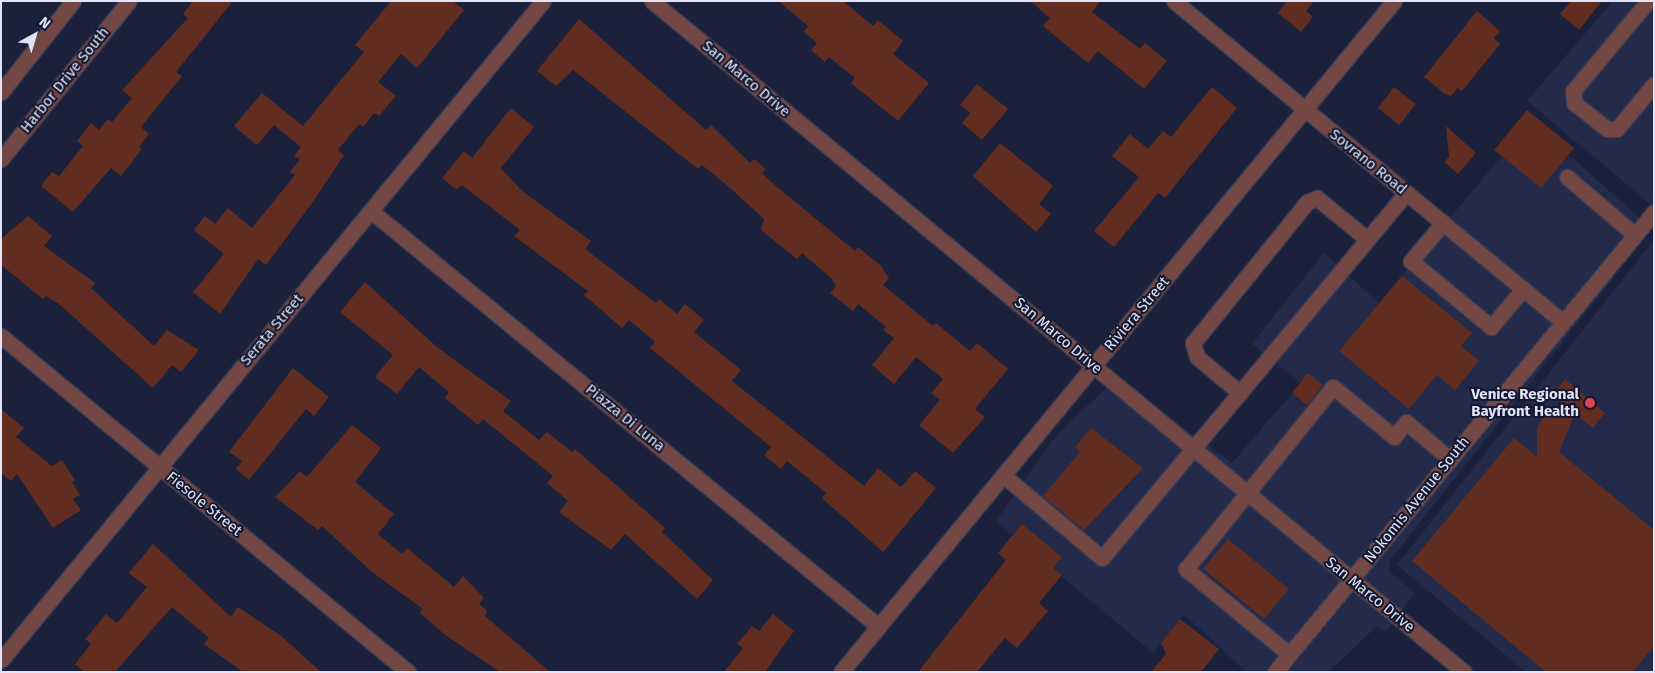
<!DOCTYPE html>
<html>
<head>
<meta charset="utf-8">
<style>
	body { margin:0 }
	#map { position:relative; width:1655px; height:673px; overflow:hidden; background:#1c213b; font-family:"Fira Sans",sans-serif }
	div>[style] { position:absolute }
	.built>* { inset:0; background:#242a4a }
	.building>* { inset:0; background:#602d20 }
	.roads { filter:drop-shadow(1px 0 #373c55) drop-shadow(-1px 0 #373c55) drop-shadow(0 1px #373c55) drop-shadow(0 -1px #373c55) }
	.minor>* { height:15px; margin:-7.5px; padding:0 7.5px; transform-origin:7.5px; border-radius:7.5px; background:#734744 }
	.dots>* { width:14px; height:14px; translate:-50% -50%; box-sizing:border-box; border:2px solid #131830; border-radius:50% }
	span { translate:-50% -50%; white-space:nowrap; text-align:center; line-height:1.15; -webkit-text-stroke:4px #131830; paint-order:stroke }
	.street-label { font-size:15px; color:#e0e4f6 }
	.poi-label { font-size:15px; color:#e0e4f6; font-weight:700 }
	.right { translate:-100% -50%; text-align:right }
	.frame { position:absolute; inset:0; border:2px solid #e0e4f6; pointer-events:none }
	.north { position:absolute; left:10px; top:10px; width:50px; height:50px; -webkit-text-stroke:4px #131830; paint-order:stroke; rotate:39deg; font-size:14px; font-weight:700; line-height:20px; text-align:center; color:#e0e4f6 }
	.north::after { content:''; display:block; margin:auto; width:18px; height:22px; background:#e0e4f6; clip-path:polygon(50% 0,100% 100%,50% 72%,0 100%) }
</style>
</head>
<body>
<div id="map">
	<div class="built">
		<div style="clip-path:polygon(1613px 1px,1654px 1px,1654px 207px,1527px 101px)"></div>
		<div style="clip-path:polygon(1531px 121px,1652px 229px,1390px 560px,1389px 571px,1415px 593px,1386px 632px,1377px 626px,1329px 672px,1246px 672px,1184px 614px,1153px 653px,996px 521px,1057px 434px,1116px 379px,1232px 463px,1301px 383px,1252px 344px,1324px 253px,1379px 303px)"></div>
		<div style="clip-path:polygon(1654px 240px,1654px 672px,1526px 672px,1397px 565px)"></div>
	</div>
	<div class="building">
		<div style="clip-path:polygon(193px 1px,233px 1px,176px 72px,182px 76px,141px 127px,149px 134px,139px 147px,142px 149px,121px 176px,111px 168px,73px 212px,41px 186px,52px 172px,59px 176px,83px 146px,77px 141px,91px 123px,99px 130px,108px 119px,112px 122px,132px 98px,122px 90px,188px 18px,183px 14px)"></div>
		<div style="clip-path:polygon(391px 1px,453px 1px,464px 10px,417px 68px,401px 54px,378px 82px,396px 96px,379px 116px,374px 113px,363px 127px,359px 124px,338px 150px,344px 155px,312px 203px,266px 265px,258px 259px,220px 314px,193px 292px,224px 254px,194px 230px,205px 216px,215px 224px,228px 208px,252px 228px,295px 175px,290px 172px,300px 160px,294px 156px,301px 147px,274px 125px,257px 145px,234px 126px,262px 93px,303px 126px,364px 52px,355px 45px)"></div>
		<div style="clip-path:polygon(778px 1px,843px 1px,873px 26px,878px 20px,903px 41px,893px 54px,929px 83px,898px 121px,851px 83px,855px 78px,829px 57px,825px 62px,811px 50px,817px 43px,804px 32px,808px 26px)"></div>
		<div style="clip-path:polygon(1030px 1px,1101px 1px,1092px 12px,1140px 49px,1145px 43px,1167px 61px,1144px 89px,1098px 51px,1088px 63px,1043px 26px,1050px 18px)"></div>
		<div style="clip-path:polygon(1287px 1px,1314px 1px,1306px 11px,1313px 17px,1301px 32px,1278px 13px)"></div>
		<div style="clip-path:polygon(1571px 1px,1602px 1px,1579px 30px,1560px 14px)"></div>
		<div style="clip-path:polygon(1477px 11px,1500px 31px,1494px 38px,1500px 44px,1462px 91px,1457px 88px,1451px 96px,1445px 94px,1424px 77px)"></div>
		<div style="clip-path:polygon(579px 19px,706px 130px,711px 125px,750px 163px,754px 159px,766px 169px,762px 173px,770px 181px,855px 251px,858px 247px,881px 266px,889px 278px,883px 285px,933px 326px,936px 323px,970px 351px,977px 343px,1008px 369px,975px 409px,985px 417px,953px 453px,919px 425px,940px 400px,931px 393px,943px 379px,916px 357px,894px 384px,872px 365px,894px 338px,883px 330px,886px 327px,858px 304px,853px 311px,830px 293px,836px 286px,832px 279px,802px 253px,797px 259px,761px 230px,764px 219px,729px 187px,702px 165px,698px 169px,573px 70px,556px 86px,537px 71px)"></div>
		<div style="clip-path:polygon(977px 84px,1008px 109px,982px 140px,962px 123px,970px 113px,960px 105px)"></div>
		<div style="clip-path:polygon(1212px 87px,1237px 108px,1165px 198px,1158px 193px,1114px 247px,1094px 231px,1139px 177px,1112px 156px,1130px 134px,1148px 149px,1163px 131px,1171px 137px)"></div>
		<div style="clip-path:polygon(1394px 87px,1416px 104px,1399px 125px,1378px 108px)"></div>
		<div style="clip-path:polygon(511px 108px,534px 127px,501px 168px,522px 191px,591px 241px,585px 249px,656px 303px,659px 299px,677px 314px,685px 304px,704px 320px,694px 332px,741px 370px,732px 381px,864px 486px,878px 468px,901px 487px,915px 471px,936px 488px,883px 552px,822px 498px,826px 493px,787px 461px,781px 469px,764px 455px,771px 447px,650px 348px,655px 342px,629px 320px,622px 328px,584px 295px,588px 291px,514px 236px,520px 230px,462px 185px,457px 190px,442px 178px,464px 151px,472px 158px)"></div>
		<div style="clip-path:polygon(1527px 110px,1574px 148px,1541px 188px,1494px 150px)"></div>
		<div style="clip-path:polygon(1446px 126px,1476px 153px,1458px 174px,1444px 162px,1449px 157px)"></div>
		<div style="clip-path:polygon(1000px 143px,1053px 186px,1039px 204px,1051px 214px,1036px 232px,973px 176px)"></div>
		<div style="clip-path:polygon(28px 216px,52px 236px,44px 246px,95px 283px,91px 288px,154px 346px,167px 330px,199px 350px,181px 372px,172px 365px,153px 388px,59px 304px,46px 296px,43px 299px,1px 265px,1px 239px)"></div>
		<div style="clip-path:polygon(1402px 276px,1472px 333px,1461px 346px,1479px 361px,1455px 390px,1437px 375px,1409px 409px,1339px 351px)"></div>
		<div style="clip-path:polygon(365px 282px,438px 348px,511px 401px,503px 411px,539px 440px,547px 432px,572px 452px,575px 449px,665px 528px,662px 532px,713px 580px,697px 599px,625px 534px,611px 550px,559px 512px,568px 501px,547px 483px,553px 476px,483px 419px,478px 425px,445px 398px,449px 392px,419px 367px,397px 394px,375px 377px,393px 355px,340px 312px)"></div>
		<div style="clip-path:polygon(293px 368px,329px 397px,314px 416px,306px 409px,249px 480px,236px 469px,242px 461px,229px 452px)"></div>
		<div style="clip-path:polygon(1308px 373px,1323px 385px,1307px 405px,1292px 393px)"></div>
		<div style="clip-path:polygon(1565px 379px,1605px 413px,1593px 428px,1575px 414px,1559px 452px,1654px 530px,1654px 646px,1633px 672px,1546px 672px,1412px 561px,1514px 438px,1537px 457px,1537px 427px,1543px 418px,1566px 406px,1552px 395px)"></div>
		<div style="clip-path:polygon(1px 409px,24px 428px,16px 437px,52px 466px,62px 460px,75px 480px,72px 482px,80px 495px,73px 499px,81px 510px,53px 528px,17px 474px,11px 481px,1px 473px)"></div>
		<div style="clip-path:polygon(352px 425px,381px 448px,355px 482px,394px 514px,378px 534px,402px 554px,407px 548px,454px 587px,463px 576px,484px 598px,479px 604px,487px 610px,485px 616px,550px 672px,500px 672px,444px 634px,420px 613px,423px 609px,372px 572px,322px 526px,318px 530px,275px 497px,300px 471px,307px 477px)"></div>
		<div style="clip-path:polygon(1091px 428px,1143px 468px,1084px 530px,1043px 496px,1080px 452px,1075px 447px)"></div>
		<div style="clip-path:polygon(1022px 524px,1062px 557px,1053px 568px,1062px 575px,1039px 603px,1048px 611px,1017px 648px,1005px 638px,977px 672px,918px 672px,1006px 560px,998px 553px)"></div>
		<div style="clip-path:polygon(1228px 539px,1289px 589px,1264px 619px,1203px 569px)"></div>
		<div style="clip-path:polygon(153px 544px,231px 617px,238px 607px,281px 636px,321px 672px,243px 672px,204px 644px,209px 638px,172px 607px,115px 672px,84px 672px,75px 664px,91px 644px,85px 639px,106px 614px,117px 623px,147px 587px,129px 573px)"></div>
		<div style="clip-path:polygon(773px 614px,794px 631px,765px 672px,724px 672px,743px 648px,737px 644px,752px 626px,759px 631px)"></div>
		<div style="clip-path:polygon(1180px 619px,1219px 649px,1201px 672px,1151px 672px,1166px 654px,1161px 643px)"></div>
	</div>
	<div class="roads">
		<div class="minor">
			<div style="left:652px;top:1px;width:1053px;rotate:39.57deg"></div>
			<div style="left:1174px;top:1px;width:504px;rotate:39.53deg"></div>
			<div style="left:1648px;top:1px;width:117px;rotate:129.8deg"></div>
			<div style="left:1573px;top:91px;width:12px;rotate:85deg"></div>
			<div style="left:1574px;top:103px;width:42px;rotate:38.2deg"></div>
			<div style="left:1607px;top:129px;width:10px"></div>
			<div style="left:1617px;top:129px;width:58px;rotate:-50.6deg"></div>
			<div style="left:1px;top:92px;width:116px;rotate:-51.6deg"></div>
			<div style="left:1px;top:159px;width:203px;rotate:-51deg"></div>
			<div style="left:1567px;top:177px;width:89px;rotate:40.5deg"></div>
			<div style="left:371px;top:211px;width:655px;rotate:39.3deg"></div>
			<div style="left:1443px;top:223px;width:50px;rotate:130.1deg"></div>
			<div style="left:1411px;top:261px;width:104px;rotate:39.5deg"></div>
			<div style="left:1491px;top:327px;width:50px;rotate:-49.9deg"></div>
			<div style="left:1px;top:336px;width:528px;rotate:39.54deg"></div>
			<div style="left:1240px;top:393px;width:56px;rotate:-140.1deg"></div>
			<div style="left:1197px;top:357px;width:15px;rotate:-106deg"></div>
			<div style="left:1193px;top:343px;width:181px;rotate:-51deg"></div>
			<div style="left:1307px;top:202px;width:11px;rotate:-22deg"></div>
			<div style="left:1317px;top:198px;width:65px;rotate:39.4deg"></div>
			<div style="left:1003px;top:475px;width:129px;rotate:40deg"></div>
			<div style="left:1102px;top:558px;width:475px;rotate:-50.2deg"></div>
			<div style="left:1289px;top:654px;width:134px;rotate:-140.5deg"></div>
			<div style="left:1186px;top:569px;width:234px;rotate:-51.1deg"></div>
			<div style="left:1333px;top:387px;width:79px;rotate:39.3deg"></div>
			<div style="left:1394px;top:437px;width:19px;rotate:-51deg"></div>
			<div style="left:1406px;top:422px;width:57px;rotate:40.1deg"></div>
			<div style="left:1px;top:660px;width:853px;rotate:-50.56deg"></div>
			<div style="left:841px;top:672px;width:870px;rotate:-50.51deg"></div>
			<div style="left:1275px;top:672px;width:596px;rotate:-50.51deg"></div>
		</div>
	</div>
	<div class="dots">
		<div style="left:1590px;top:403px;background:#e0444e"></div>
	</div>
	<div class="street-label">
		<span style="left:746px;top:79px;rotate:40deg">San Marco Drive</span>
		<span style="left:65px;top:80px;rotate:-51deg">Harbor Drive South</span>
		<span style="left:1368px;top:162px;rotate:39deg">Sovrano Road</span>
		<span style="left:1137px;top:314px;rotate:-50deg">Riviera Street</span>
		<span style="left:272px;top:330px;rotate:-50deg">Serata Street</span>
		<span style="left:1058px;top:336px;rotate:40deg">San Marco Drive</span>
		<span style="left:625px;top:418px;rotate:39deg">Piazza Di Luna</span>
		<span style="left:1417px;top:500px;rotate:-51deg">Nokomis Avenue South</span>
		<span style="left:204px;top:504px;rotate:39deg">Fiesole Street</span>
		<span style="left:1370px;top:595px;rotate:39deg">San Marco Drive</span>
	</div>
	<div class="poi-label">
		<span class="right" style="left:1579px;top:403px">Venice Regional<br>Bayfront Health</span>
	</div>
	<div class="frame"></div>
	<div class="north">N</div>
</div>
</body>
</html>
